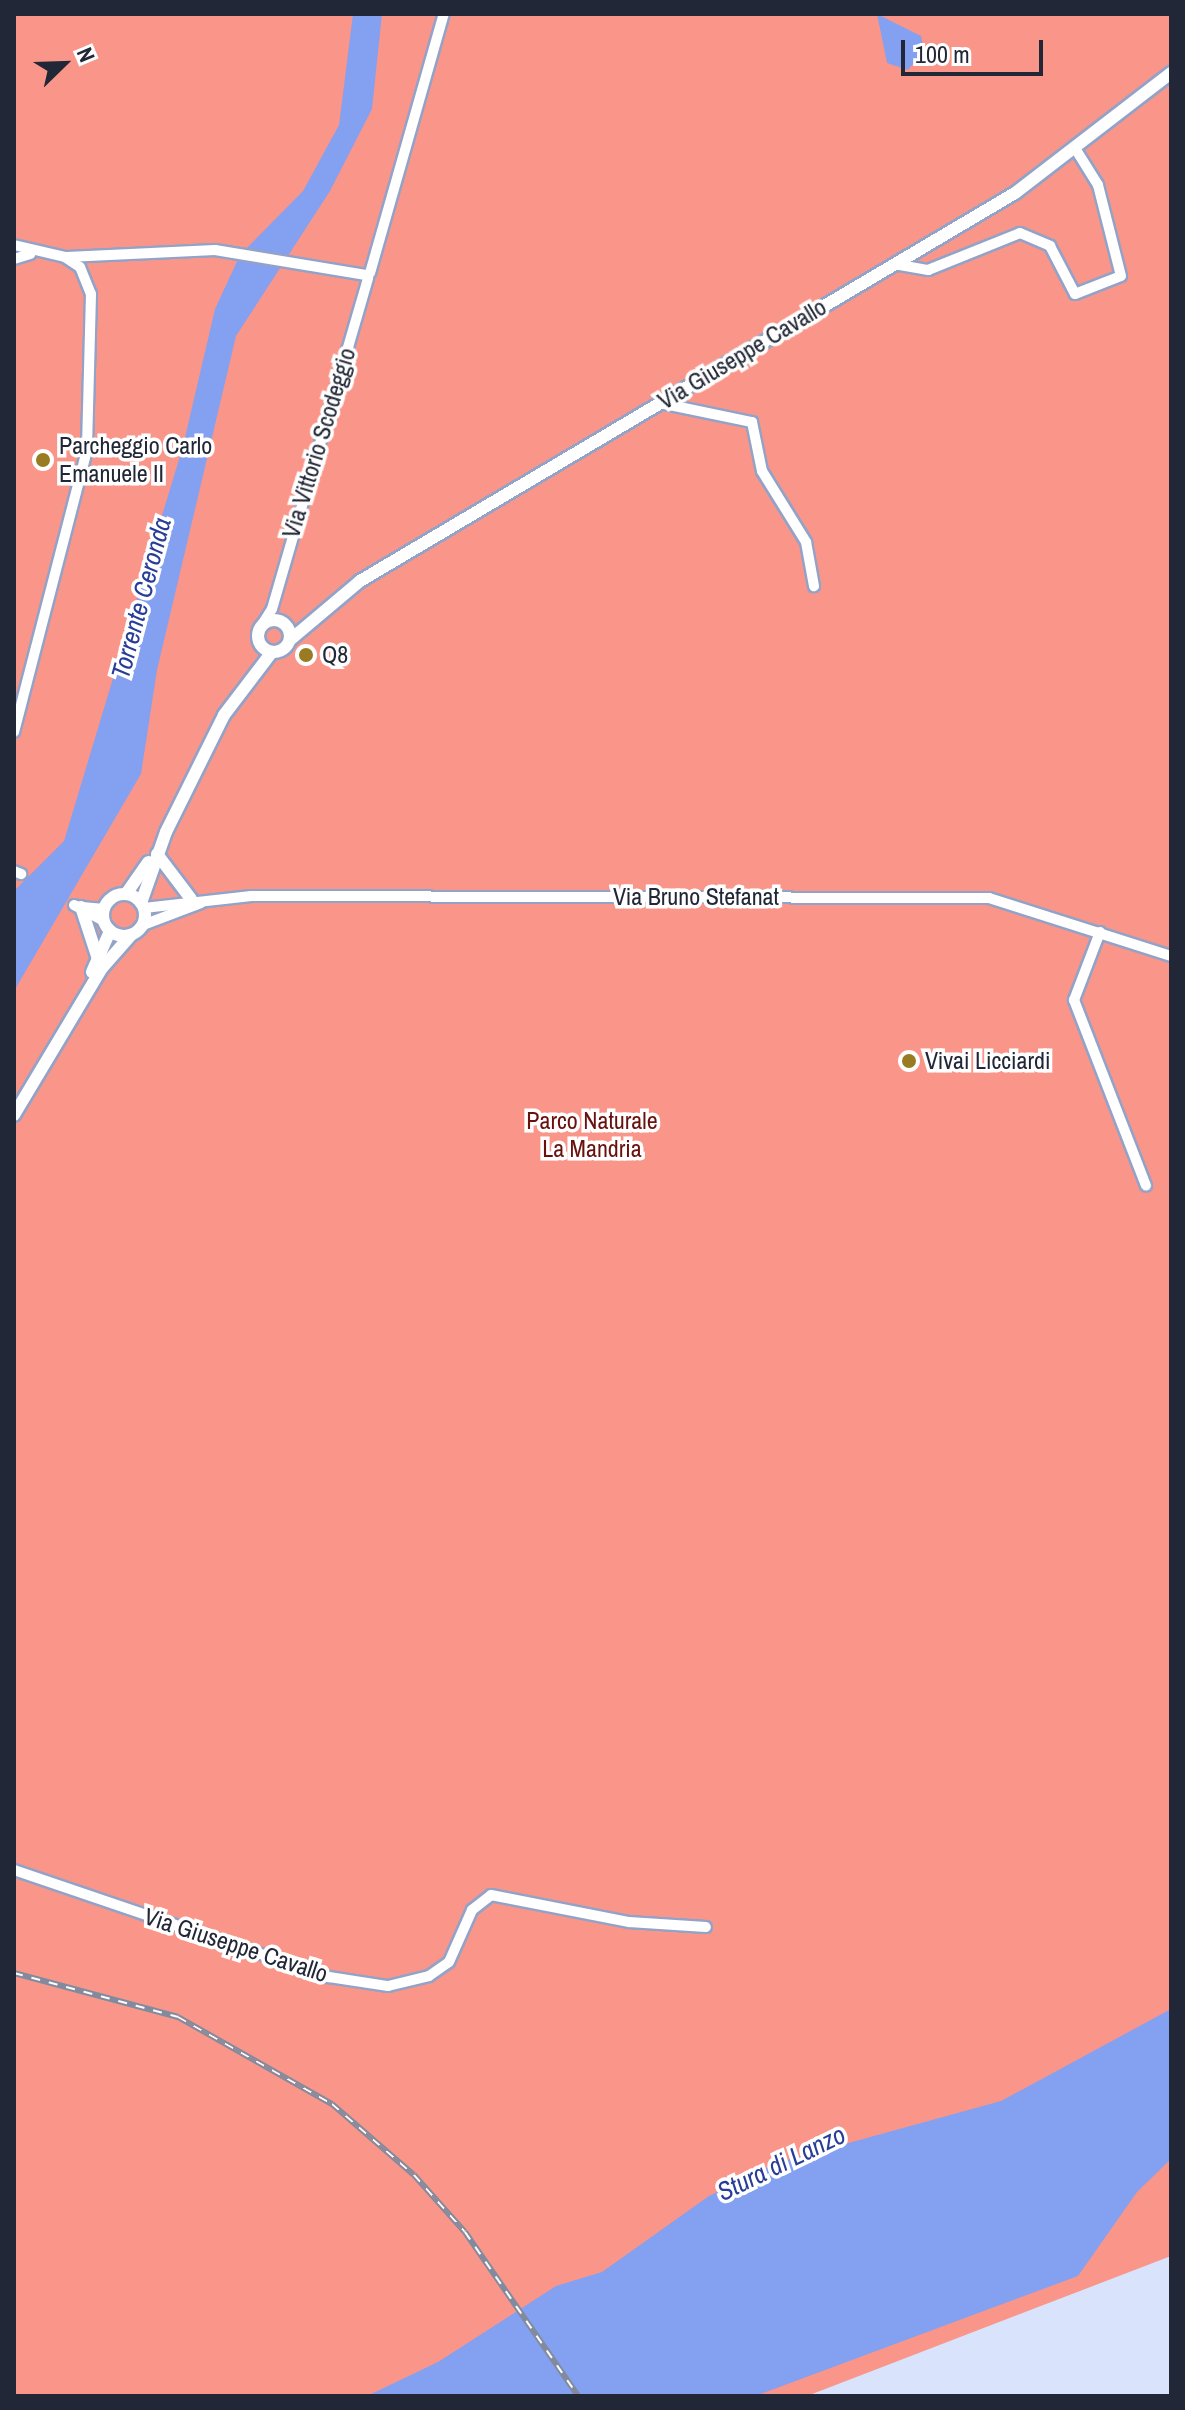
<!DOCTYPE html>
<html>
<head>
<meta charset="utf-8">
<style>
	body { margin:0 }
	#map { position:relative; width:1185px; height:2410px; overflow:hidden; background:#d9e3fb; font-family:"Archivo Narrow",sans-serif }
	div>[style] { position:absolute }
	.green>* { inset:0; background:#fa9689 }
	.water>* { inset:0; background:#83a0f1 }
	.roads { filter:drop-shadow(2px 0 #93a2c7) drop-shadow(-2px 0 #93a2c7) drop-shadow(0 2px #93a2c7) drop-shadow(0 -2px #93a2c7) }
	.minor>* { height:10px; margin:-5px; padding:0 5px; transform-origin:5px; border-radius:5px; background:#fff }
	.tertiary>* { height:12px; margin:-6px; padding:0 6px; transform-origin:6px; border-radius:6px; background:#fff }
	.tertiary>.ring { margin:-6px; padding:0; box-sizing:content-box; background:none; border:12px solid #fff; border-radius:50% }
	.rail>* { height:6px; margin-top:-3px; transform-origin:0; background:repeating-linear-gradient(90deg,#fff 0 9px,#828b9e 0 18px); box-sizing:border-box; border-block:2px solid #828b9e }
	.dots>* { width:22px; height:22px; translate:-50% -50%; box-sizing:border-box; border:4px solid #fff; border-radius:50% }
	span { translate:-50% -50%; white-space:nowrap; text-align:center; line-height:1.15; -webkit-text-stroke:7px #fff; paint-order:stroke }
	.street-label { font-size:24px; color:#212736 }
	.poi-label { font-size:24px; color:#212736 }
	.left { translate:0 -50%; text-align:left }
	.park-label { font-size:24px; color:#69110d }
	.water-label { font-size:26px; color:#273d99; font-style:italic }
	.frame { position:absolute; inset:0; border:16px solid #212736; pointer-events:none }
	.north { position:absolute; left:24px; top:24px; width:80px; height:80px; -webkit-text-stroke:6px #fff; paint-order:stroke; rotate:67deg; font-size:22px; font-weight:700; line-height:32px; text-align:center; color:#212736 }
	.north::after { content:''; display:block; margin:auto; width:28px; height:36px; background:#212736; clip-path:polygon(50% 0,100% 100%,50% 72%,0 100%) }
	.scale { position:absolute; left:901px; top:40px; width:142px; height:36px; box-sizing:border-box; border:4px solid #212736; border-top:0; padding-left:10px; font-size:24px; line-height:28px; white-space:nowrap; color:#212736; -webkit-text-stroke:6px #fff; paint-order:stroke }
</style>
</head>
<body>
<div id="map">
	<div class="green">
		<div style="clip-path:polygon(14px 14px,1171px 14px,1171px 2256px,807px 2396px,14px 2396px)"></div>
	</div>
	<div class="water">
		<div style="clip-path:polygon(353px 14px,382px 14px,372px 109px,330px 191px,236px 336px,157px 670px,141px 774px,14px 991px,14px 891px,64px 841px,183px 446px,215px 309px,240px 255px,303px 191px,339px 125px)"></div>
		<div style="clip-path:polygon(877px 14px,921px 36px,924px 50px,908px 70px,887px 63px)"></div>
		<div style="clip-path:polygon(1171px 2009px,1171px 2159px,1137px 2192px,1078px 2276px,755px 2396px,367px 2396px,438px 2362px,556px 2286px,602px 2272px,709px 2196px,776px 2163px,1001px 2101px)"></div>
	</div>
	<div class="roads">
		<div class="minor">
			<div style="left:14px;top:245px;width:52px;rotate:13.2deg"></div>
			<div style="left:65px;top:257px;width:18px;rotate:34deg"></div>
			<div style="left:80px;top:267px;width:29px;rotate:68deg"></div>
			<div style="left:91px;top:294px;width:156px;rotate:91.5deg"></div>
			<div style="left:87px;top:450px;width:291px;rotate:104.5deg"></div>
			<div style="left:67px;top:257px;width:148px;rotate:-2.7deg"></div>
			<div style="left:215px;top:250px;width:153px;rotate:9.4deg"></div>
			<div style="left:14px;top:259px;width:17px;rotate:-17deg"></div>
			<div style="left:894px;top:264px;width:35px;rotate:10deg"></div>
			<div style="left:928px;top:270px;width:99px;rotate:-21.9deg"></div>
			<div style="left:1020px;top:233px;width:33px;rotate:23deg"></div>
			<div style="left:1050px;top:246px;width:54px;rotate:62.5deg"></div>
			<div style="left:1075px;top:294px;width:49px;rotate:-21.4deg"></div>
			<div style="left:1121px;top:276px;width:94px;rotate:-104.2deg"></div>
			<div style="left:1098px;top:185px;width:39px;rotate:-122deg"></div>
			<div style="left:370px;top:273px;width:269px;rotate:-74.1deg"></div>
			<div style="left:660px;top:403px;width:94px;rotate:11.7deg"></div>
			<div style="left:752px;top:422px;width:50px;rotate:78.5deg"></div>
			<div style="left:762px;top:471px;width:84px;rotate:58.2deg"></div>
			<div style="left:806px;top:542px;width:45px;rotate:79.7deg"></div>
			<div style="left:260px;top:628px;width:22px;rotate:-58deg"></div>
			<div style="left:272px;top:609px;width:345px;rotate:-73.8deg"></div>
			<div style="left:14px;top:871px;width:8px;rotate:23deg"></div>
			<div style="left:74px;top:905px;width:34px;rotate:28deg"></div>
			<div style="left:82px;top:907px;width:22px;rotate:5deg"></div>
			<div style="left:144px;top:908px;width:108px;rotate:-6.4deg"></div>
			<div style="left:251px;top:896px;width:738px;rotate:0.16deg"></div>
			<div style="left:989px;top:898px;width:191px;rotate:17.7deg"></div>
			<div style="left:143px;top:925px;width:62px;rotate:-20.8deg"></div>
			<div style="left:1100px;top:932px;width:73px;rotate:110.9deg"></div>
			<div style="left:1074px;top:1000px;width:199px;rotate:68.8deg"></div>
			<div style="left:14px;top:1870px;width:333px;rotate:18.8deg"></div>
			<div style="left:329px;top:1977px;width:60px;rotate:8.7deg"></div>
			<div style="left:388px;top:1986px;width:42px;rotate:-13.7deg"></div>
			<div style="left:429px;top:1976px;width:24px;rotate:-35deg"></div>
			<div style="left:449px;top:1962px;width:57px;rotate:-66.1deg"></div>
			<div style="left:472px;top:1910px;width:24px;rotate:-38deg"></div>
			<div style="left:491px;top:1895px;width:141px;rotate:11.1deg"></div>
			<div style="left:629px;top:1922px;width:77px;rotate:3.7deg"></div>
		</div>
		<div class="tertiary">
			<div class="ring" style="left:258px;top:620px;width:20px;height:20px"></div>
			<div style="left:290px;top:640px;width:92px;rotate:-40.1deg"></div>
			<div style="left:360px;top:581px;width:761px;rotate:-30.64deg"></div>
			<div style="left:1015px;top:193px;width:197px;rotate:-37.6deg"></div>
			<div style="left:157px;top:854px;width:56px;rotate:52.9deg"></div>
			<div class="ring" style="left:103px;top:894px;width:30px;height:30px"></div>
			<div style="left:126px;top:894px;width:39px;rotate:-55deg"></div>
			<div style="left:141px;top:903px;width:75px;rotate:-70.6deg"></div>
			<div style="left:166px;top:832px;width:131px;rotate:-63.6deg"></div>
			<div style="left:224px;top:715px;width:79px;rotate:-52.7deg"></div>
			<div style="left:81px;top:907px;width:52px;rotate:71.9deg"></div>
			<div style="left:92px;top:972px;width:45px;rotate:-66.3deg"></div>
			<div style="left:14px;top:1115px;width:171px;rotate:-59.1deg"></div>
			<div style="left:102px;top:968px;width:44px;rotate:-48.7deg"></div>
		</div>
	</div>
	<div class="rail">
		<div style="left:14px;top:1973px;width:170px;rotate:15deg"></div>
		<div style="left:178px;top:2017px;width:177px;rotate:29.5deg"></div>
		<div style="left:332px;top:2104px;width:108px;rotate:40.9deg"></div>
		<div style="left:414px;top:2175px;width:76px;rotate:48.2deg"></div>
		<div style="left:465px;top:2232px;width:199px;rotate:55.4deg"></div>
	</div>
	<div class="dots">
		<div style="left:43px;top:460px;background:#997b24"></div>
		<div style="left:306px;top:655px;background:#997b24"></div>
		<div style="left:909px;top:1061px;background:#997b24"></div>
	</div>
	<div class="street-label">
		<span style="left:742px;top:354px;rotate:-31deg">Via Giuseppe Cavallo</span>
		<span style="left:319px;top:443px;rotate:-73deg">Via Vittorio Scodeggio</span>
		<span style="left:696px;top:897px">Via Bruno Stefanat</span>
		<span style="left:236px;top:1945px;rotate:18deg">Via Giuseppe Cavallo</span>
	</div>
	<div class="poi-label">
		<span class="left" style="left:59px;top:460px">Parcheggio Carlo<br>Emanuele II</span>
		<span class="left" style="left:322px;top:655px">Q8</span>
		<span class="left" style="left:925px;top:1061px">Vivai Licciardi</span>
	</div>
	<div class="park-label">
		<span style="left:592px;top:1135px">Parco Naturale<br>La Mandria</span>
	</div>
	<div class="water-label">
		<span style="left:141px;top:598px;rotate:-75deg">Torrente Ceronda</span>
		<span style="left:781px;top:2163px;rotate:-26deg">Stura di Lanzo</span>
	</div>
	<div class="frame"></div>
	<div class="north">N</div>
	<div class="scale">100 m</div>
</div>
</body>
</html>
